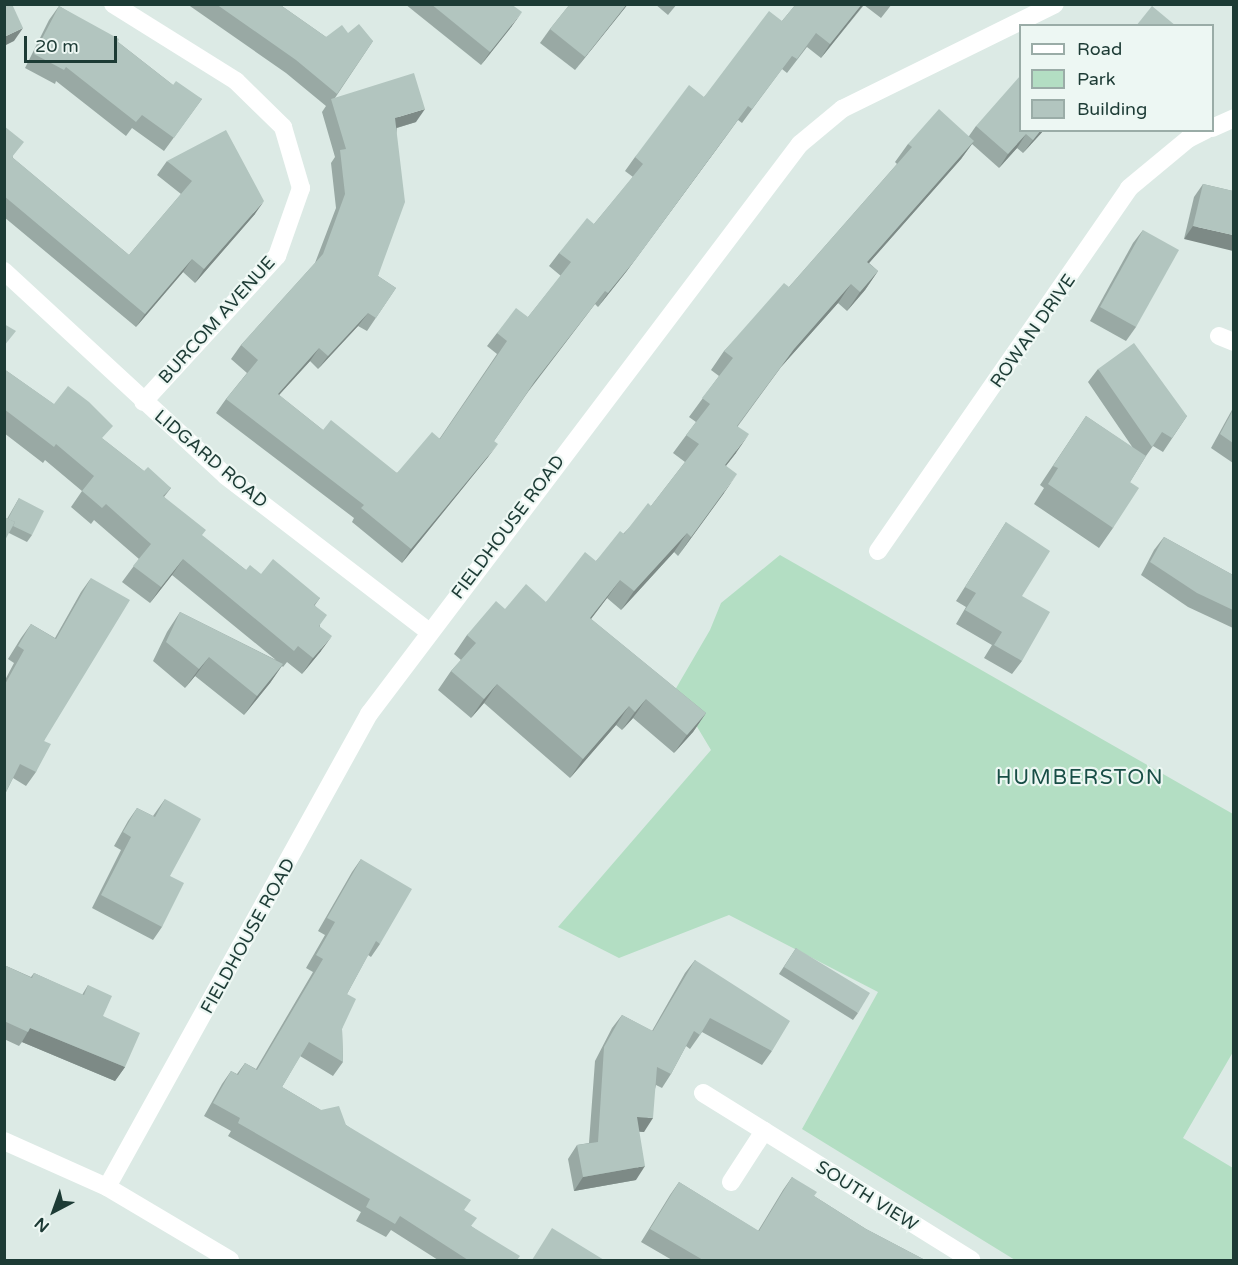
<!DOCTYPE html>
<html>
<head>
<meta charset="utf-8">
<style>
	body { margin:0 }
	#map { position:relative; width:1238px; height:1265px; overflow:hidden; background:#dceae5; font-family:"Varela Round",sans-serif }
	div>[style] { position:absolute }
	.green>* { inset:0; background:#b3dec3 }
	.street>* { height:18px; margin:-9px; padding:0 9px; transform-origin:9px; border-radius:9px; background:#fff }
	.secondary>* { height:18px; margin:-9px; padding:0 9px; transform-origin:9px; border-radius:9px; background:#fff }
	.wall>* { inset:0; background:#99a9a4 }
	.shaded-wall>* { inset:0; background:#7d8a86 }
	.building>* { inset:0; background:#b2c5bf }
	span { translate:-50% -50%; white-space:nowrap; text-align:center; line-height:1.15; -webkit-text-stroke:4.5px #edf7f3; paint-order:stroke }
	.street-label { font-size:18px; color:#1d3b35 }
	.quarter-label { font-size:21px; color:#184e46; letter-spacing:1.5px }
	.frame { position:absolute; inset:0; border:6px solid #1d3b35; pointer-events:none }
	.legend { position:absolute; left:1019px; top:24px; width:195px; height:108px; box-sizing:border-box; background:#edf7f3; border:2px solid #9aaca7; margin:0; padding:8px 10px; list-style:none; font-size:18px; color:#1d3b35 }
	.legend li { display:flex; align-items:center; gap:12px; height:30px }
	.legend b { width:30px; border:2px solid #9aaca7 }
	.north { position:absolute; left:24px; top:1181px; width:60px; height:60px; -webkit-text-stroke:4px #edf7f3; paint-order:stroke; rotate:221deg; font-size:16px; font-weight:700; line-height:24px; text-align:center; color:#1d3b35 }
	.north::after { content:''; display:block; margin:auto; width:21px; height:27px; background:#1d3b35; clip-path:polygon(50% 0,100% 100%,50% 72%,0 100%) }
	.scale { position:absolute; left:24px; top:36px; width:93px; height:27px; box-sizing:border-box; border:3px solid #1d3b35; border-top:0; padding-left:8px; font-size:18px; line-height:21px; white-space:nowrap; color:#1d3b35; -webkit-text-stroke:4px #edf7f3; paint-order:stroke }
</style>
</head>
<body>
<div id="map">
	<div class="green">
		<div style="clip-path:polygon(780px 555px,1233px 814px,1233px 1052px,1183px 1138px,1233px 1168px,1233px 1260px,1015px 1260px,802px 1129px,878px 992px,729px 915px,619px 958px,558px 927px,711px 750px,675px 690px,710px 630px,721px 603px)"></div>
	</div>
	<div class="street">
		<div style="left:113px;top:4px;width:145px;rotate:32deg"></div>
		<div style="left:236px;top:81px;width:66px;rotate:44.4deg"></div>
		<div style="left:283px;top:127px;width:64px;rotate:73.6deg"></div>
		<div style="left:301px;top:188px;width:72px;rotate:109.4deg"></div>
		<div style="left:277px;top:256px;width:198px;rotate:132.5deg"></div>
		<div style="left:1212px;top:128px;width:24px;rotate:-24deg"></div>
		<div style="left:4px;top:271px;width:302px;rotate:42.7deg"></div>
		<div style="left:226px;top:476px;width:256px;rotate:37.5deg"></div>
		<div style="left:1219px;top:336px;width:16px;rotate:22deg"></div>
		<div style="left:878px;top:551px;width:441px;rotate:-55.3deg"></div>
		<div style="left:1129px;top:188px;width:77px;rotate:-39.7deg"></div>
		<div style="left:1188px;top:139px;width:20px;rotate:-27deg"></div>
		<div style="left:703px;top:1093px;width:316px;rotate:31.9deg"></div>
		<div style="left:731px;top:1182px;width:61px;rotate:-57.1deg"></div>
		<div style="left:107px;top:1187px;width:541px;rotate:-61.02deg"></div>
		<div style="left:369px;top:714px;width:715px;rotate:-52.91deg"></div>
		<div style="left:800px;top:144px;width:55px;rotate:-39.8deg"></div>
		<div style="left:842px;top:109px;width:237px;rotate:-26.2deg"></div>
	</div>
	<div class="secondary">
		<div style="left:4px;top:1141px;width:113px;rotate:24.1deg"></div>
		<div style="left:107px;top:1187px;width:143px;rotate:30.7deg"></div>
	</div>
	<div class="wall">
		<div style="clip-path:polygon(187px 4px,279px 4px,326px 37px,348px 33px,373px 41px,335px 98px,416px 122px,397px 128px,378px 276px,396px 288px,367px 331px,358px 326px,318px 369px,310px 361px,279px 395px,323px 430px,397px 473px,440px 438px,497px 354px,487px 346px,497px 333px,528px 317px,561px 276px,549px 266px,559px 253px,594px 224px,633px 177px,625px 171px,635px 157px,704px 97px,782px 21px,796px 4px,892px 4px,881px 18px,864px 5px,821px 58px,807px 47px,787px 73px,782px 69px,742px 123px,738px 120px,626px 272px,598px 307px,595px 304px,528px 392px,494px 441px,488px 457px,402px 563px,352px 522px,354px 518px,216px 413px,226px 399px,247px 373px,231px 359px,241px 345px,315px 263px,336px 208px,331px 163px,335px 157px,322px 112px,326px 106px,286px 73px)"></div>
		<div style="clip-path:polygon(405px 4px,511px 4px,512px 26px,481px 65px)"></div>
		<div style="clip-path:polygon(570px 4px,628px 4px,575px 70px,540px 43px,550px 29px)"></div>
		<div style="clip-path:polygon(655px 4px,677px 4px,668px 15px)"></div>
		<div style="clip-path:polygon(59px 6px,118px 42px,173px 85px,202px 99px,164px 151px,132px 128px,126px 136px,56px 81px,55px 84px,25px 68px,49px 20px)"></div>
		<div style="clip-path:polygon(4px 126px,13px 158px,129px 255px,181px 194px,157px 175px,167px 161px,255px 214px,195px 283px,183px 272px,136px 327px,4px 217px)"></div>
		<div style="clip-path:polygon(976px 126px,1044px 130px,1023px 153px,1017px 148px,999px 168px,972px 144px,961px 159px,869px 263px,878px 271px,865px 290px,847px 311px,838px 303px,781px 367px,738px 426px,736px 453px,726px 466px,724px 493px,678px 556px,674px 552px,621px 610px,607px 598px,591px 619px,706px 713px,693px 732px,674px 753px,633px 718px,622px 730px,616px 725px,570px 778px,484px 703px,471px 718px,438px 690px,451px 671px,461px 660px,454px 654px,467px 635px,505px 609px,546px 602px,596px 561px,651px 506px,685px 462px,673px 453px,696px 422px,689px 417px,719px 376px,711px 370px,724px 351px,789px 287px,897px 164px,895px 162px,908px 144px,969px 136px)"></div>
		<div style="clip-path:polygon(1203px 184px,1233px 191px,1184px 239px,1194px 197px)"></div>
		<div style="clip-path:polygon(1143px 230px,1136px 327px,1126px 341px,1090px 321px,1133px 243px)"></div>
		<div style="clip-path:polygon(4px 369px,103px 439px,144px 471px,171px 488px,164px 497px,202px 536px,246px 570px,261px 574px,320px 598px,315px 605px,320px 626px,321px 651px,302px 674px,287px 662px,283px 667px,282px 666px,270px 683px,244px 715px,195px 676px,185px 688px,153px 661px,167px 632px,180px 612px,276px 660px,172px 575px,150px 603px,122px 582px,139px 559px,94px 520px,91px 524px,71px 507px,82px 491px,45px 460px,43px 463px,4px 433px)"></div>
		<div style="clip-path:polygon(1098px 369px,1187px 416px,1163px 452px,1153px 446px,1146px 456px,1130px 482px,1113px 528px,1099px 548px,1034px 504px,1044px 488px,1040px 485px,1086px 416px,1133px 448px,1088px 382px)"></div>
		<div style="clip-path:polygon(1233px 408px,1233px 463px,1211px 448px)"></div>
		<div style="clip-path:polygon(19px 498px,32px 535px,27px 542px,9px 533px,7px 519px)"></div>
		<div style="clip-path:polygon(1006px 522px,1022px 596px,1022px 661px,1012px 674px,984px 658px,992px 645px,956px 624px,966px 607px,956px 601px)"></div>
		<div style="clip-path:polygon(1164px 537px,1233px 575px,1233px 628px,1188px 607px,1141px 575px,1154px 550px)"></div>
		<div style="clip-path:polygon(91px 578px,44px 741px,36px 772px,26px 786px,13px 778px,4px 796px,4px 682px,14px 663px,8px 659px,21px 638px,31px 624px,55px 638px,81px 592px)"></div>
		<div style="clip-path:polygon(165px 799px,170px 876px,162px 927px,153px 940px,92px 908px,121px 850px,114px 846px,128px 821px,137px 808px,153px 816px)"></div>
		<div style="clip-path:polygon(361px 859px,380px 944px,371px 957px,368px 955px,347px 994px,342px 1029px,343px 1062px,333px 1076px,300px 1056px,282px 1087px,346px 1125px,464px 1210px,471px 1226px,517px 1260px,438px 1260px,391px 1230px,386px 1237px,356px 1221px,361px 1212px,228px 1136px,231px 1131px,204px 1116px,222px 1084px,231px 1071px,237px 1074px,245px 1063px,256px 1069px,313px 972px,306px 968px,325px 935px,318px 931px,352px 872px)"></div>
		<div style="clip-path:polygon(796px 948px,858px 1013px,853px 1020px,779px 974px)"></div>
		<div style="clip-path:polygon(695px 960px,772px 1051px,762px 1065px,702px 1032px,690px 1049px,686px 1046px,671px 1074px,662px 1088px,656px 1085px,644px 1132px,639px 1131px,636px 1180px,574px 1191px,568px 1159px,577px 1145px,589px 1143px,595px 1061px,612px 1028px,622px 1015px,652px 1031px,685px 973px)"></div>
		<div style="clip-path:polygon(4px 965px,31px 977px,34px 973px,82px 995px,88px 985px,103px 1016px,125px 1067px,115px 1081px,22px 1042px,19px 1046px,4px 1039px)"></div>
		<div style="clip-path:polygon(792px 1177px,814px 1196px,866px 1229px,925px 1260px,672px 1260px,641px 1242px,670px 1195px,679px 1182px,758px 1231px,783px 1190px)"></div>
	</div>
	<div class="shaded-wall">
		<div style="clip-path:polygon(627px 4px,628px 4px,575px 70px,585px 57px)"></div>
		<div style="clip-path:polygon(862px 4px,864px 4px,821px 58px,830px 44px)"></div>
		<div style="clip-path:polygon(522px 12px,512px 26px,481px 65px,490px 52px)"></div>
		<div style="clip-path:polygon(23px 28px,14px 41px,4px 46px,4px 37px)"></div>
		<div style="clip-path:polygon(425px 109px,416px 122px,386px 131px,395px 118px)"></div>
		<div style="clip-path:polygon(738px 120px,626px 272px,598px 307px,608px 293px)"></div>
		<div style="clip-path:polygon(1041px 130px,1044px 130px,1023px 153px,1033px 140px)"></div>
		<div style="clip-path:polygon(1026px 134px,1017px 148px,999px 168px,1008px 154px)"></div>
		<div style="clip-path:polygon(974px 141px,961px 159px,854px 280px,867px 262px)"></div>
		<div style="clip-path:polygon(264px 201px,255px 214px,195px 283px,204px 269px)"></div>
		<div style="clip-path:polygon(1193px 226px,1233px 235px,1233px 251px,1184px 239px)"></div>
		<div style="clip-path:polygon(192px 259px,183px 272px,136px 327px,145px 314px)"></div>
		<div style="clip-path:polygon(878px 271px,865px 290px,847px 311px,860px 292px)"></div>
		<div style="clip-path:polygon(851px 284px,838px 303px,781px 367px,724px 444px,794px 349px)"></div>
		<div style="clip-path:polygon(605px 291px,525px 395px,535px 381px)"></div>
		<div style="clip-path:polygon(368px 313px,358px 326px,318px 369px,328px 356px)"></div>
		<div style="clip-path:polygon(319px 348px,310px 361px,268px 407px,278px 394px)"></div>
		<div style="clip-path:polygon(749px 434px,736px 453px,712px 483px,725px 465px)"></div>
		<div style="clip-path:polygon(498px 444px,488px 457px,402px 563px,411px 549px)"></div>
		<div style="clip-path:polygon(737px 474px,724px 493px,678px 556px,691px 537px)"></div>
		<div style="clip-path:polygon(687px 533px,674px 552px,621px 610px,634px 591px)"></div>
		<div style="clip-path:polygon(183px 559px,172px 575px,150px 603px,161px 587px)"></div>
		<div style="clip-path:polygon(620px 580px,607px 598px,577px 637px,590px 618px)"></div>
		<div style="clip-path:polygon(332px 636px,321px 651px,302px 674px,313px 658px)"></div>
		<div style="clip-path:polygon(209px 657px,195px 676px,185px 688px,199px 669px)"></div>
		<div style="clip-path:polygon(283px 664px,270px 683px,244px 715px,257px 696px)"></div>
		<div style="clip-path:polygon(497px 684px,484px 703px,471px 718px,484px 699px)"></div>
		<div style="clip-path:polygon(646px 699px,633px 718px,622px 730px,635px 712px)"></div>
		<div style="clip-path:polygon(629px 706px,616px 725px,570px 778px,583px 759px)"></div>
		<div style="clip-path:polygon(706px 713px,693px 732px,674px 753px,687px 735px)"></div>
		<div style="clip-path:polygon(30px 1028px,125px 1067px,115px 1081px,22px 1042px)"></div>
		<div style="clip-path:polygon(637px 1117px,653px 1118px,644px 1132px,627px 1131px)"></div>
		<div style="clip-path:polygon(645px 1166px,636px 1180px,574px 1191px,583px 1177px)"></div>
	</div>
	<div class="building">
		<div style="clip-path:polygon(4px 4px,12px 4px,23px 28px,4px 37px)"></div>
		<div style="clip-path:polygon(216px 4px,279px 4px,326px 37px,342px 25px,348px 33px,359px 24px,373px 41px,337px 94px,296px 60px)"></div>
		<div style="clip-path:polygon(431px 4px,511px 4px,522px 12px,490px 52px)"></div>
		<div style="clip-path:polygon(570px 4px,627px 4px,585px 57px,550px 29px)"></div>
		<div style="clip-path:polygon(796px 4px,862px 4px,830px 44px,816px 33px,797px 59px,792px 56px,752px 109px,748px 106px,636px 259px,608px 293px,605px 291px,535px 381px,494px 441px,498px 444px,411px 549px,361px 508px,364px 505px,226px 399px,258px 360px,241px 345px,323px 254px,345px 194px,340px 150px,346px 149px,331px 99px,414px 73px,425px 109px,395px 118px,405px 202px,378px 276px,396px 288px,376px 318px,368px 313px,328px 356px,319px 348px,278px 394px,323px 430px,331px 420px,397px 473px,432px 432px,440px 439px,507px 341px,497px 333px,516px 308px,528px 317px,571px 262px,559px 253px,587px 218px,594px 224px,643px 164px,635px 157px,689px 85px,704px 97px,769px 11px,782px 21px)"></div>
		<div style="clip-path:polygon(59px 6px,119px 39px,118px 42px,173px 85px,176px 81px,202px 99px,174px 138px,142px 115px,136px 122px,66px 67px,64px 70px,34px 54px)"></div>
		<div style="clip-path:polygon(1152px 6px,1176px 26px,1136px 26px)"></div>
		<div style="clip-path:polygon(1020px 76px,1020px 130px,1041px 130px,1033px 140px,1026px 134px,1008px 154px,976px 126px)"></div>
		<div style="clip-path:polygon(939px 109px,974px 141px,867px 262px,878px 271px,860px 292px,851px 284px,794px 349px,737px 426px,749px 434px,725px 465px,737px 474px,691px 537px,687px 533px,634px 591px,620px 580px,590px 618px,706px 713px,687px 735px,646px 699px,635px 712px,629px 706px,583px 759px,497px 684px,484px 699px,451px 671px,476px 643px,467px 635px,496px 601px,505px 609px,526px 584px,546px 602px,585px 552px,596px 561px,620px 531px,624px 534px,648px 503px,651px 506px,699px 444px,686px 435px,710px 404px,702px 398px,733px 358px,724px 351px,784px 283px,789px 287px,912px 147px,908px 144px)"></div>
		<div style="clip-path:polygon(4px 126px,24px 142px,12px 157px,129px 255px,192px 181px,167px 161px,226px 130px,264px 201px,204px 269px,192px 259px,145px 314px,4px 196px)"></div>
		<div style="clip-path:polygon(1203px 184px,1233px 191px,1233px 235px,1193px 226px)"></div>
		<div style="clip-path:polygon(1143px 230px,1179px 250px,1136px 327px,1100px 307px)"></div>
		<div style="clip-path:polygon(4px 324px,16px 331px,4px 346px)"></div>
		<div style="clip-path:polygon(1134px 343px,1187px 416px,1172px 438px,1162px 432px,1152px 447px,1098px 369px)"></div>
		<div style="clip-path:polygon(4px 369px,54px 404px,68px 386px,89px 402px,113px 426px,102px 438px,144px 471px,148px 467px,171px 488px,163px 496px,206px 530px,202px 535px,246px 570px,250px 565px,261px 574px,273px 559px,320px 598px,314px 605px,327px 615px,319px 626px,332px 636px,313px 658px,298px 646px,294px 651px,183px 559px,161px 587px,133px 566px,151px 544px,106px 504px,102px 508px,82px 491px,94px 476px,56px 444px,54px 447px,4px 409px)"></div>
		<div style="clip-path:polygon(1233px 410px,1233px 443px,1220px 434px)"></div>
		<div style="clip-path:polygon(1086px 416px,1146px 456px,1130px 482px,1139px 488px,1113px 528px,1048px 484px,1058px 468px,1053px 466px)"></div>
		<div style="clip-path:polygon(19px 498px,44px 511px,32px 535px,13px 526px,15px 522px,8px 519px)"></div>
		<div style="clip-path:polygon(4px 517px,15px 522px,4px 542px)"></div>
		<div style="clip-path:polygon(1006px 522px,1050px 551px,1022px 596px,1050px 612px,1022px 661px,994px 645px,1002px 632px,965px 610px,976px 593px,965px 587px)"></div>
		<div style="clip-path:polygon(1164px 537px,1233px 575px,1233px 610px,1197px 593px,1150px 562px)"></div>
		<div style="clip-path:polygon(91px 578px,130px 600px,44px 741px,51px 744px,36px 772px,20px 764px,4px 796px,4px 686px,24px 650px,18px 646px,31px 624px,56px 639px)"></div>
		<div style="clip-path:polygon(180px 612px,283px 664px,257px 696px,209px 657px,199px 669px,166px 642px)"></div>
		<div style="clip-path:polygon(165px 799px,201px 819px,170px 876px,184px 883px,162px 927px,101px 895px,131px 837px,123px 832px,137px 808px,155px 817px)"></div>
		<div style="clip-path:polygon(361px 859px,412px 889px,380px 944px,376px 941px,347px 994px,356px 999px,342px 1029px,343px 1062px,309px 1042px,282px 1087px,321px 1110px,339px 1106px,346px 1125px,471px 1200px,464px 1210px,477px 1218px,471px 1226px,520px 1256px,517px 1260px,468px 1260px,400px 1216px,395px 1224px,366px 1207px,370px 1199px,238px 1123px,240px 1118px,213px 1103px,231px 1071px,238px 1075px,245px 1063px,257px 1070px,323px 959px,316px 955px,335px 922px,327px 918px)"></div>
		<div style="clip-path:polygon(796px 948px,870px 993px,858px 1013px,784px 967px)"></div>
		<div style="clip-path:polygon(695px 960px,790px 1021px,772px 1051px,710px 1018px,700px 1035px,694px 1031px,671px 1074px,657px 1067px,653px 1118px,637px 1117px,645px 1166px,583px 1177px,577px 1145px,598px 1142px,604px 1047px,622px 1015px,653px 1031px)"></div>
		<div style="clip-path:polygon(4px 965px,32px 978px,34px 973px,84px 995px,88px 985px,112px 996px,103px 1016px,140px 1033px,125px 1067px,30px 1028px,28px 1032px,4px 1021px)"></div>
		<div style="clip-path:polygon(792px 1177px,817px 1192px,814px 1196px,866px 1229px,925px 1260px,703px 1260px,650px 1229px,679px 1182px,759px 1231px)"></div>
		<div style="clip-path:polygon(552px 1228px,604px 1260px,532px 1260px)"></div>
	</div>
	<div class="street-label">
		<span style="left:217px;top:320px;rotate:-48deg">BURCOM AVENUE</span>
		<span style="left:1033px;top:331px;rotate:-55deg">ROWAN DRIVE</span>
		<span style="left:211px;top:459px;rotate:40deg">LIDGARD ROAD</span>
		<span style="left:508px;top:527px;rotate:-53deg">FIELDHOUSE ROAD</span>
		<span style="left:248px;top:936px;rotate:-61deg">FIELDHOUSE ROAD</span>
		<span style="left:867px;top:1196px;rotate:32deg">SOUTH VIEW</span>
	</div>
	<div class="quarter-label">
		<span style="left:1080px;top:778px">HUMBERSTON</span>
	</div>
	<div class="frame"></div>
	<ul class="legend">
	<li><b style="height:8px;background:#fff"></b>Road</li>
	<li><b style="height:16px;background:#b3dec3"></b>Park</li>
	<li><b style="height:16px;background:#b2c5bf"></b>Building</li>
	</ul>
	<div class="north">N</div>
	<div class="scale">20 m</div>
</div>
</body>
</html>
